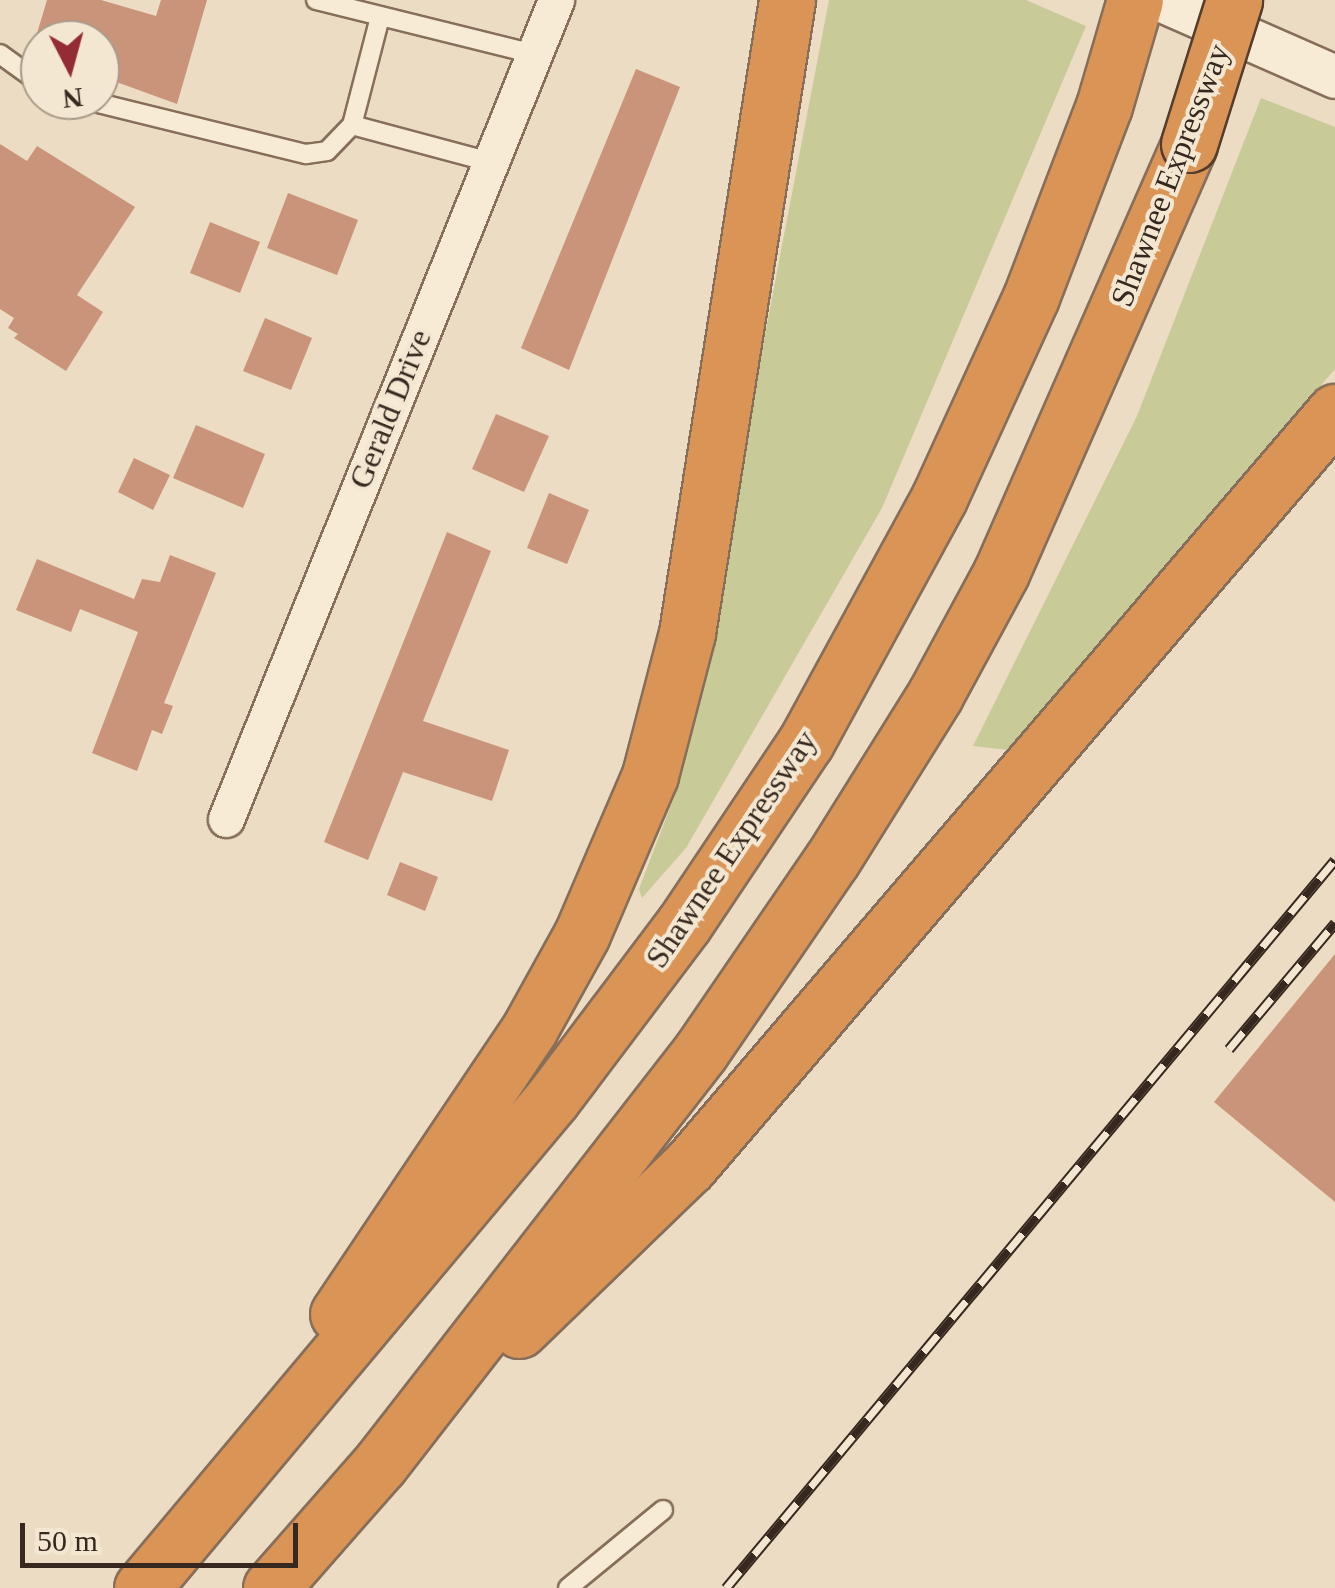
<!DOCTYPE html>
<html>
<head>
<meta charset="utf-8">
<style>
	body { margin:0 }
	#map { position:relative; width:1335px; height:1588px; overflow:hidden; background:#ecdcc3; font-family:"Times New Roman",serif }
	div>[style] { position:absolute }
	.green>* { inset:0; background:#c8ca97 }
	.building>* { inset:0; background:#c9947a }
	.roads { filter:drop-shadow(2px 0 #866e5a) drop-shadow(-2px 0 #866e5a) drop-shadow(0 2px #866e5a) drop-shadow(0 -2px #866e5a) }
	.service>* { height:18px; margin:-9px; padding:0 9px; transform-origin:9px; border-radius:9px; background:#f8ebd5 }
	.minor>* { height:35px; margin:-17.5px; padding:0 17.5px; transform-origin:17.5px; border-radius:17.5px; background:#f8ebd5 }
	.tertiary>* { height:42px; margin:-21px; padding:0 21px; transform-origin:21px; border-radius:21px; background:#f8ebd5 }
	.motorway>* { height:55px; margin:-27.5px; padding:0 27.5px; transform-origin:27.5px; border-radius:27.5px; background:#d99456 }
	.rail>* { height:11px; margin-top:-5.5px; transform-origin:0; background:repeating-linear-gradient(90deg,#f4e7d2 0 22px,#36281e 0 44px); box-sizing:border-box; border-block:2px solid #36281e }
	.bridges { filter:drop-shadow(2px 0 #543d2e) drop-shadow(-2px 0 #543d2e) drop-shadow(0 2px #543d2e) drop-shadow(0 -2px #543d2e) }
	.motorway-bridge>* { height:55px; margin:-27.5px; padding:0 27.5px; transform-origin:27.5px; border-radius:27.5px; background:#d99456 }
	span { translate:-50% -50%; white-space:nowrap; text-align:center; line-height:1.15; -webkit-text-stroke:8px #f4e7d2; paint-order:stroke }
	.street-label { font-size:32px; color:#36281e }
	.north { position:absolute; left:20px; top:20px; width:100px; height:100px; box-sizing:border-box; background:#f4e7d2; border:2px solid #a89b8a; border-radius:50%; rotate:174deg; font-size:28px; font-weight:700; line-height:40px; text-align:center; color:#36281e }
	.north::after { content:''; display:block; margin:auto; width:35px; height:45px; background:#932c35; clip-path:polygon(50% 0,100% 100%,50% 72%,0 100%) }
	.scale { position:absolute; left:20px; top:1523px; width:278px; height:45px; box-sizing:border-box; border:5px solid #36281e; border-top:0; padding-left:12px; font-size:30px; line-height:35px; white-space:nowrap; color:#36281e; -webkit-text-stroke:8px #f4e7d2; paint-order:stroke }
</style>
</head>
<body>
<div id="map">
	<div class="green">
		<div style="clip-path:polygon(829px 0,1026px 0,1086px 26px,882px 508px,686px 848px,642px 898px,639px 889px,679px 784px)"></div>
		<div style="clip-path:polygon(1261px 98px,1335px 127px,1335px 369px,1008px 750px,973px 746px,1137px 416px)"></div>
	</div>
	<div class="building">
		<div style="clip-path:polygon(47px 0,101px 0,156px 16px,161px 0,207px 0,177px 104px,100px 76px,100px 40px,35px 40px)"></div>
		<div style="clip-path:polygon(636px 69px,680px 87px,569px 370px,521px 348px)"></div>
		<div style="clip-path:polygon(0 144px,27px 161px,37px 146px,135px 207px,77px 295px,103px 312px,66px 371px,14px 338px,18px 334px,8px 328px,14px 318px,0 309px)"></div>
		<div style="clip-path:polygon(288px 193px,358px 220px,337px 275px,267px 248px)"></div>
		<div style="clip-path:polygon(210px 222px,260px 242px,240px 293px,190px 273px)"></div>
		<div style="clip-path:polygon(265px 318px,312px 338px,291px 390px,243px 371px)"></div>
		<div style="clip-path:polygon(496px 414px,549px 436px,524px 492px,472px 469px)"></div>
		<div style="clip-path:polygon(196px 425px,265px 454px,243px 508px,173px 478px)"></div>
		<div style="clip-path:polygon(134px 458px,170px 475px,153px 510px,118px 492px)"></div>
		<div style="clip-path:polygon(549px 493px,589px 510px,567px 564px,527px 548px)"></div>
		<div style="clip-path:polygon(447px 532px,491px 551px,423px 721px,509px 750px,492px 801px,403px 772px,368px 860px,324px 842px)"></div>
		<div style="clip-path:polygon(170px 555px,216px 573px,164px 703px,173px 706px,162px 734px,152px 730px,137px 771px,92px 753px,138px 632px,80px 609px,71px 632px,16px 610px,37px 559px,134px 599px,142px 579px,160px 582px)"></div>
		<div style="clip-path:polygon(400px 862px,438px 877px,425px 911px,387px 895px)"></div>
		<div style="clip-path:polygon(1335px 954px,1335px 1202px,1214px 1102px)"></div>
	</div>
	<div class="roads">
		<div class="service">
			<div style="left:316px;top:0;width:225px;rotate:13.9deg"></div>
			<div style="left:380px;top:17px;width:112px;rotate:104.5deg"></div>
			<div style="left:352px;top:125px;width:143px;rotate:15deg"></div>
			<div style="left:0;top:54px;width:49px;rotate:35.9deg"></div>
			<div style="left:86px;top:100px;width:227px;rotate:13.8deg"></div>
			<div style="left:306px;top:154px;width:21px;rotate:-8deg"></div>
			<div style="left:327px;top:151px;width:36px;rotate:-46deg"></div>
			<div style="left:568px;top:1588px;width:123px;rotate:-39.4deg"></div>
		</div>
		<div class="minor">
			<div style="left:226px;top:819px;width:883px;rotate:-68.05deg"></div>
		</div>
		<div class="tertiary">
			<div style="left:1160px;top:0;width:191px;rotate:23.7deg"></div>
		</div>
		<div class="motorway">
			<div style="left:338px;top:1314px;width:344px;rotate:-56.1deg"></div>
			<div style="left:530px;top:1028px;width:107px;rotate:-61deg"></div>
			<div style="left:582px;top:934px;width:173px;rotate:-66.8deg"></div>
			<div style="left:650px;top:775px;width:147px;rotate:-75.4deg"></div>
			<div style="left:687px;top:633px;width:641px;rotate:-81.02deg"></div>
			<div style="left:519px;top:1330px;width:236px;rotate:-44deg"></div>
			<div style="left:689px;top:1166px;width:993px;rotate:-49.41deg"></div>
			<div style="left:142px;top:1588px;width:638px;rotate:-50.02deg"></div>
			<div style="left:552px;top:1099px;width:219px;rotate:-53deg"></div>
			<div style="left:684px;top:924px;width:219px;rotate:-56.2deg"></div>
			<div style="left:806px;top:742px;width:278px;rotate:-61.4deg"></div>
			<div style="left:939px;top:498px;width:221px;rotate:-65.4deg"></div>
			<div style="left:1031px;top:297px;width:204px;rotate:-69.1deg"></div>
			<div style="left:1104px;top:106px;width:110px;rotate:-73.7deg"></div>
			<div style="left:271px;top:1588px;width:165px;rotate:-48.7deg"></div>
			<div style="left:380px;top:1464px;width:523px;rotate:-52.14deg"></div>
			<div style="left:701px;top:1051px;width:232px;rotate:-55.6deg"></div>
			<div style="left:832px;top:860px;width:195px;rotate:-58deg"></div>
			<div style="left:935px;top:695px;width:139px;rotate:-61.6deg"></div>
			<div style="left:1001px;top:573px;width:468px;rotate:-66.3deg"></div>
		</div>
	</div>
	<div class="rail">
		<div style="left:1229px;top:1049px;width:165px;rotate:-49.9deg"></div>
		<div style="left:726px;top:1588px;width:949px;rotate:-50.09deg"></div>
	</div>
	<div class="bridges">
		<div class="motorway-bridge">
			<div style="left:1189px;top:144px;width:151px;rotate:-72.6deg"></div>
		</div>
	</div>
	<div class="street-label">
		<span style="left:1170px;top:175px;rotate:-69deg">Shawnee Expressway</span>
		<span style="left:390px;top:409px;rotate:-68deg">Gerald Drive</span>
		<span style="left:731px;top:849px;rotate:-56deg">Shawnee Expressway</span>
	</div>
	<div class="north">N</div>
	<div class="scale">50 m</div>
</div>
</body>
</html>
